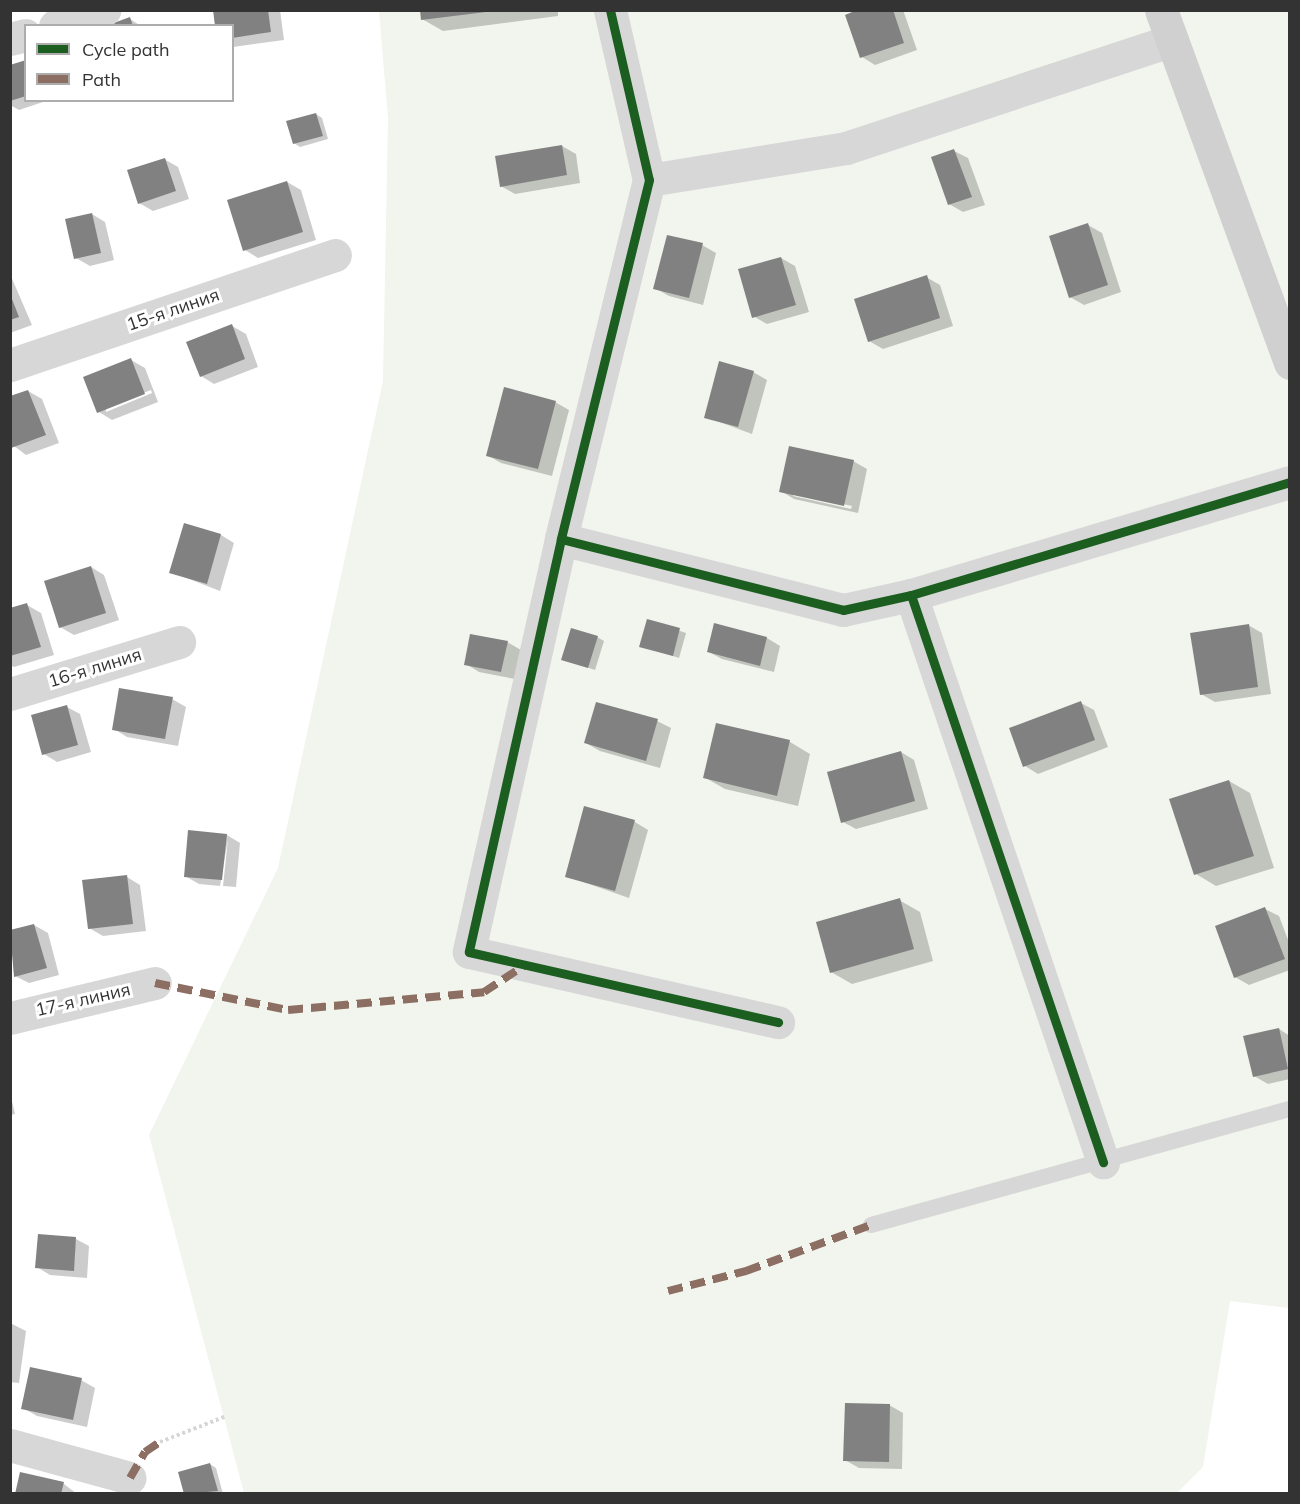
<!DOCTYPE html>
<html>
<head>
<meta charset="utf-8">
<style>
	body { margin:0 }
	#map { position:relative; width:1300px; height:1504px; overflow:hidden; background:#fff; font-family:Mulish,sans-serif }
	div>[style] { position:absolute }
	.green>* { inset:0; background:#f1f5ed }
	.shadow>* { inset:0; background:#0003 }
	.building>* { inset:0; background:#818181 }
	.path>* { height:4px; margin-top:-2px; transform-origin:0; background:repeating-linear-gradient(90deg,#d6d6d6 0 3px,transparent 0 6px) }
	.lane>* { height:16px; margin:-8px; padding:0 8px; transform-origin:8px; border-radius:8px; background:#d7d7d7 }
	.street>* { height:33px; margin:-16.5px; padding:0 16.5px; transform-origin:16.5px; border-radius:16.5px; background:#d7d7d7 }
	.secondary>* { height:33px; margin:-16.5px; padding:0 16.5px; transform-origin:16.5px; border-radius:16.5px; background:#d0d0d0 }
	.quiet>* { height:8px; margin-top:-4px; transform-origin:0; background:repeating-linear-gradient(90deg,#8d6e63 0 15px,transparent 0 23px) }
	.cycleway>* { height:9px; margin:-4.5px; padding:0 4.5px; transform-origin:4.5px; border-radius:4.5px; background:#1b5e20 }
	span { translate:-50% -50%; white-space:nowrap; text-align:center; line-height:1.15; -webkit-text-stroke:6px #fff; paint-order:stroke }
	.street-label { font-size:18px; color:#333 }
	.frame { position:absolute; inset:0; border:12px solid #333; pointer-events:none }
	.legend { position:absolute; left:24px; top:24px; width:210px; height:78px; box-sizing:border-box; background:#fff; border:2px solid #adadad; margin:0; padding:8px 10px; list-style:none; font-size:18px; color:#333 }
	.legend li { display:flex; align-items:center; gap:12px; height:30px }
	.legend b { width:30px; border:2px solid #adadad }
</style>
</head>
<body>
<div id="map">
	<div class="green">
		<div style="clip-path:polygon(379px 11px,1289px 11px,1289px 1308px,1230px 1301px,1203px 1467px,1177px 1493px,244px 1493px,149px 1135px,278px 868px,383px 381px,388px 118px)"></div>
	</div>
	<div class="shadow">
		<div style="clip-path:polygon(215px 10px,280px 10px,284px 40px,233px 47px,232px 26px)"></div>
		<div style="clip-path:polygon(421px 10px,558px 10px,558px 16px,443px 31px,422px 19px)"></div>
		<div style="clip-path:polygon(862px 10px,903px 10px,917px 50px,875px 65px,862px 57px)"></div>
		<div style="clip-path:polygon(130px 19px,141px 26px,112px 26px)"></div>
		<div style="clip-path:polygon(26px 62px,26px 100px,49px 100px,19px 110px,10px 105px,10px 67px)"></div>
		<div style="clip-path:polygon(316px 114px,322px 118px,328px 139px,300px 147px,294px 143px)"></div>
		<div style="clip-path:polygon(562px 146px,576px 154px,580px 183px,515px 194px,501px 186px)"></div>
		<div style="clip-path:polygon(954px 151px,968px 158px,985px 205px,963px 212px,949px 204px)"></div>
		<div style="clip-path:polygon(164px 159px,178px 167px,189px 199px,153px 211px,139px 203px)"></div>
		<div style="clip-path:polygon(287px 182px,301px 190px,316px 240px,258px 258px,245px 250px)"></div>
		<div style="clip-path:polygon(92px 214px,105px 222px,114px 260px,90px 266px,76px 258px)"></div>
		<div style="clip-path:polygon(1088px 225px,1102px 233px,1121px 292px,1084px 305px,1070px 297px)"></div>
		<div style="clip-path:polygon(702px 245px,716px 253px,703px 305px,669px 296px,655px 288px)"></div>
		<div style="clip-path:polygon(781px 258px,795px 266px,809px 312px,767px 324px,753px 316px)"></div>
		<div style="clip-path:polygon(10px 274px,32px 325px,10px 333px)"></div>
		<div style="clip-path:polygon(926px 277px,940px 285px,953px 326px,883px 349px,869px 341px)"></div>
		<div style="clip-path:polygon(232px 326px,246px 334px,258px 367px,214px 384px,201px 376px)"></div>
		<div style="clip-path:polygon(evenodd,131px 360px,145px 368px,158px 402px,112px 420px,99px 412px,131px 360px,151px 390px,152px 393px,106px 412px,106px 408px,151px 390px)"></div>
		<div style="clip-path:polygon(753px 372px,767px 380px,752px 434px,706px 417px)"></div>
		<div style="clip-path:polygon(28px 391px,42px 399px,59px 443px,26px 455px,10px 443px,10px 398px)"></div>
		<div style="clip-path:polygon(555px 402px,569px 410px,552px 476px,501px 463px,487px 455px)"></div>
		<div style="clip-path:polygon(evenodd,853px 461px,867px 469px,858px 513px,794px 499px,781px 491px,853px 461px,793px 493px,852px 506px,851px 509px,793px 496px,793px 493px)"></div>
		<div style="clip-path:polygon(221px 535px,234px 543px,220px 591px,171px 572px)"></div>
		<div style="clip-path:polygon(91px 567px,104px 575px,119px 620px,74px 635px,60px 627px)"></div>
		<div style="clip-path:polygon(27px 605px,41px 613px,54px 655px,14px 667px,10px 665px,10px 610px)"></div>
		<div style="clip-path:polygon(648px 620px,686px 633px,679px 658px,641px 646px)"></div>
		<div style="clip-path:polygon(715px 625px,767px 638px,780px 646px,774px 672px,722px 659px,709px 652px)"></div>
		<div style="clip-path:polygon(1248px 625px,1262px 633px,1271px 694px,1215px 702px,1201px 694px)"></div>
		<div style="clip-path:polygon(597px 637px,604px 641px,595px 670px,563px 659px)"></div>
		<div style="clip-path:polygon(507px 642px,521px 650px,515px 679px,479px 672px,466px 664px)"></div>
		<div style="clip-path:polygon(172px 699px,186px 707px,178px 746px,127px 737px,114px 729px)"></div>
		<div style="clip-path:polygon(1081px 703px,1094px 710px,1108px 747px,1038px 774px,1025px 766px)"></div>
		<div style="clip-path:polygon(67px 707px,80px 714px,91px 752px,57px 762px,44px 754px)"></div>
		<div style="clip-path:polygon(657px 721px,671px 728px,660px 768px,600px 751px,586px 743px)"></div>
		<div style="clip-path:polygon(717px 724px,790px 742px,810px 754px,798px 806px,725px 789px,704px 777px)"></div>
		<div style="clip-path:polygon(901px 752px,914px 760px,928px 809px,856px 829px,843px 822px)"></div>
		<div style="clip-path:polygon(1229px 781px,1250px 793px,1274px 868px,1216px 886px,1196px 874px)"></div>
		<div style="clip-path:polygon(585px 808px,635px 822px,648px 830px,629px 898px,566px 876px)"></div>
		<div style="clip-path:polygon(227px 835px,240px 843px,236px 887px,223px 886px,228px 839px,220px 886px,199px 884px,185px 876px)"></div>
		<div style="clip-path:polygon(127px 877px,140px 885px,146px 931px,103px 936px,89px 928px)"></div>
		<div style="clip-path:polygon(899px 900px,920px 912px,933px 961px,852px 984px,831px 972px)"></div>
		<div style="clip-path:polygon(1265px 909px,1279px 916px,1290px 945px,1290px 970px,1249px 985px,1235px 977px)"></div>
		<div style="clip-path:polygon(34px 925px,48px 933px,59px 975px,29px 983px,15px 976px,10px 932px)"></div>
		<div style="clip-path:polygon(1279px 1029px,1290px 1036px,1290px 1079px,1268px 1084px,1254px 1076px)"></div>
		<div style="clip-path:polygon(10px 1093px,15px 1114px,10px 1115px)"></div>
		<div style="clip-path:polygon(76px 1239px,89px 1246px,87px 1278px,50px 1275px,37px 1267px)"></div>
		<div style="clip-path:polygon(10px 1323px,26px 1331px,19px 1383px,10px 1382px)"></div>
		<div style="clip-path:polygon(81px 1380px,95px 1388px,87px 1427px,37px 1416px,23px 1408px)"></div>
		<div style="clip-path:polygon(889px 1405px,903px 1413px,902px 1469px,859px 1468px,845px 1460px)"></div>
		<div style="clip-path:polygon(210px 1464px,216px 1468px,223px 1494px,186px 1494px)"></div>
		<div style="clip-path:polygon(21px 1473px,64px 1484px,77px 1494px,16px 1494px)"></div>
	</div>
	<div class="building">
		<div style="clip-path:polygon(213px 10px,268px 10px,271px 32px,232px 38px,232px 26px,215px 26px)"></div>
		<div style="clip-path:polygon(420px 10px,486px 10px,486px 12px,421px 20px)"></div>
		<div style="clip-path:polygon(857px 10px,893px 10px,904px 43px,860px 58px,845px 15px)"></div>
		<div style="clip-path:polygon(130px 17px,133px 26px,108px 26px,108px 25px)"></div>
		<div style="clip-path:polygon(26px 60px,26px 96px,10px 101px,10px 65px)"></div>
		<div style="clip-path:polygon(316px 113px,323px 136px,293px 144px,286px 121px)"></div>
		<div style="clip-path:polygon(562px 145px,567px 175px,500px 187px,495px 156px)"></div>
		<div style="clip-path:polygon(954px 149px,972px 197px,948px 205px,931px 157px)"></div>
		<div style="clip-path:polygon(165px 158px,176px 191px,138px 204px,127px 170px)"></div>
		<div style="clip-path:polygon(287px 181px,303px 232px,243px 251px,227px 200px)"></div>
		<div style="clip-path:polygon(92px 213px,101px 253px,74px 259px,65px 219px)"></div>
		<div style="clip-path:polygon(1088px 223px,1108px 285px,1069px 298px,1049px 236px)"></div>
		<div style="clip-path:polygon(667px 235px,703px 243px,689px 298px,653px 289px)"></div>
		<div style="clip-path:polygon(781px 257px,796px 305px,752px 318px,738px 269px)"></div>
		<div style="clip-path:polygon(927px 275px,940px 318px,868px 342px,854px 299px)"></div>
		<div style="clip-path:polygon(10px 294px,19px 317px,10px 320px)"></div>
		<div style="clip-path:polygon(232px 324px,245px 359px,200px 377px,186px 342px)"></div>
		<div style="clip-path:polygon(131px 358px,145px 394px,97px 413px,83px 377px)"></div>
		<div style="clip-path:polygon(719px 361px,754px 371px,738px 427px,704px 418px)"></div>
		<div style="clip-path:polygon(504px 387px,556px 401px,538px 469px,486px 456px)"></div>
		<div style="clip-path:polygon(28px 390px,46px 435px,11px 448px,10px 396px)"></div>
		<div style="clip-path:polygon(789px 446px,854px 460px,844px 506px,779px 492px)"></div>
		<div style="clip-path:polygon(184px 523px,221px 534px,207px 584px,169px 573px)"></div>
		<div style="clip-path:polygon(91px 566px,106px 613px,59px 628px,44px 581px)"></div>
		<div style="clip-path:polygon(27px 603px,41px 647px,10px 656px,10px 608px)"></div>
		<div style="clip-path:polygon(647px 619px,680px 628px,673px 656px,639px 647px)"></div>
		<div style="clip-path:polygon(714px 623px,767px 637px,760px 666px,707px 652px)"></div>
		<div style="clip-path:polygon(1249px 624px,1258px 687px,1200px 695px,1190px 633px)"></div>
		<div style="clip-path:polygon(571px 628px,598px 636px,588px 668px,561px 660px)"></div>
		<div style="clip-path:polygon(470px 634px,508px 641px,501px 672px,464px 665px)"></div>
		<div style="clip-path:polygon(119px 688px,173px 697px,165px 739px,112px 730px)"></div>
		<div style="clip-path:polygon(1081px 701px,1095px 740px,1023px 767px,1009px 728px)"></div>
		<div style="clip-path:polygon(596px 702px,658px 719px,646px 761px,584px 743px)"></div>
		<div style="clip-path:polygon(67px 705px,78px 745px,42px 755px,31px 715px)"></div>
		<div style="clip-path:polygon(716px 723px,790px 740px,777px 796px,703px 778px)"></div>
		<div style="clip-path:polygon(901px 751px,915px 801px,841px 823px,827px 772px)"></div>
		<div style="clip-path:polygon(1229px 780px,1254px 856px,1194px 875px,1169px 799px)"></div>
		<div style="clip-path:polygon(584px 806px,635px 820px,615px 891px,565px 877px)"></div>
		<div style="clip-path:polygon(188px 830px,227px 834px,222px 880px,184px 877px)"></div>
		<div style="clip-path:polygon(127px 875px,133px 924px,88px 929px,82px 880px)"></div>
		<div style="clip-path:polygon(900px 898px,914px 949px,830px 973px,816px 922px)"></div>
		<div style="clip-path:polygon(1265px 907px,1285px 959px,1234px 978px,1215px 926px)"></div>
		<div style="clip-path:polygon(34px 924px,47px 968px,14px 977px,10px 930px)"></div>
		<div style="clip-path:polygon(1279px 1028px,1288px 1069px,1253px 1077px,1243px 1036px)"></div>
		<div style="clip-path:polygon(38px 1234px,76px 1237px,74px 1271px,35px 1268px)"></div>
		<div style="clip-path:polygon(30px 1367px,82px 1378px,73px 1420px,21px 1409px)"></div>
		<div style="clip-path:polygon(845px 1403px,890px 1404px,889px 1462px,843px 1461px)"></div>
		<div style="clip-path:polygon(210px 1463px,218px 1491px,184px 1494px,178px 1472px)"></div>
		<div style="clip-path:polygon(20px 1472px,64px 1482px,61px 1494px,15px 1494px)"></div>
	</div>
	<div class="path">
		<div style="left:160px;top:1442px;width:69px;rotate:-21.3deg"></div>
	</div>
	<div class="lane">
		<div style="left:871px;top:1225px;width:435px;rotate:-15.5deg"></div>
	</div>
	<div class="street">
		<div style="left:610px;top:10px;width:174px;rotate:77.1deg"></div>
		<div style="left:649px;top:180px;width:370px;rotate:103.8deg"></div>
		<div style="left:561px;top:539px;width:423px;rotate:102.6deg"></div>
		<div style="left:469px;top:952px;width:317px;rotate:12.8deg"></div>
		<div style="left:55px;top:26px;width:52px;rotate:-18.1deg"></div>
		<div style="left:10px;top:39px;width:16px;rotate:-14deg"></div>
		<div style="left:649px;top:180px;width:200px;rotate:-9.2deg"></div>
		<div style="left:846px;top:148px;width:343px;rotate:-18.3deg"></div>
		<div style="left:10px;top:365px;width:343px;rotate:-18.7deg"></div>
		<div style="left:561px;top:539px;width:291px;rotate:14.1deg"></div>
		<div style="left:843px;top:610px;width:70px;rotate:-12.4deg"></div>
		<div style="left:911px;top:595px;width:395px;rotate:-16.6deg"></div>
		<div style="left:911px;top:595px;width:599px;rotate:71.29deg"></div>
		<div style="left:10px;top:694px;width:177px;rotate:-17.1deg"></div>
		<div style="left:10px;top:1018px;width:149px;rotate:-13.6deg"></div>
		<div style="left:10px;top:1445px;width:124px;rotate:15.4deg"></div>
	</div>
	<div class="secondary">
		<div style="left:1161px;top:10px;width:376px;rotate:69.9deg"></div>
	</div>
	<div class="quiet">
		<div style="left:155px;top:983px;width:136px;rotate:11.5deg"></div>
		<div style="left:288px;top:1010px;width:197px;rotate:-5.2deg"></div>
		<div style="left:484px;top:992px;width:49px;rotate:-33.4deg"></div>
		<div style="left:668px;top:1291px;width:81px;rotate:-14.4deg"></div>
		<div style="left:746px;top:1271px;width:133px;rotate:-20.2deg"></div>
		<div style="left:130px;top:1478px;width:30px;rotate:-60deg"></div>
		<div style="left:145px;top:1452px;width:18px;rotate:-34deg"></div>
	</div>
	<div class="cycleway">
		<div style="left:610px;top:10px;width:174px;rotate:77.1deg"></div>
		<div style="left:649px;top:180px;width:370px;rotate:103.8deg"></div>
		<div style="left:561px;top:539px;width:423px;rotate:102.6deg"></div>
		<div style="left:469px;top:952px;width:317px;rotate:12.8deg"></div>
		<div style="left:561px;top:539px;width:291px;rotate:14.1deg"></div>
		<div style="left:843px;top:610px;width:70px;rotate:-12.4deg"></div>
		<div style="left:911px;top:595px;width:395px;rotate:-16.6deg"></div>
		<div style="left:911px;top:595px;width:599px;rotate:71.29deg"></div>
	</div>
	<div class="street-label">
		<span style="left:173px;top:310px;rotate:-19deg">15-я линия</span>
		<span style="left:95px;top:668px;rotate:-17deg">16-я линия</span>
		<span style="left:83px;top:1000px;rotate:-13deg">17-я линия</span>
	</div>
	<div class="frame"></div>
	<ul class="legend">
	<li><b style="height:8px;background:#1b5e20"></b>Cycle path</li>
	<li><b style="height:8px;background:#8d6e63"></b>Path</li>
	</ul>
</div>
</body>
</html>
